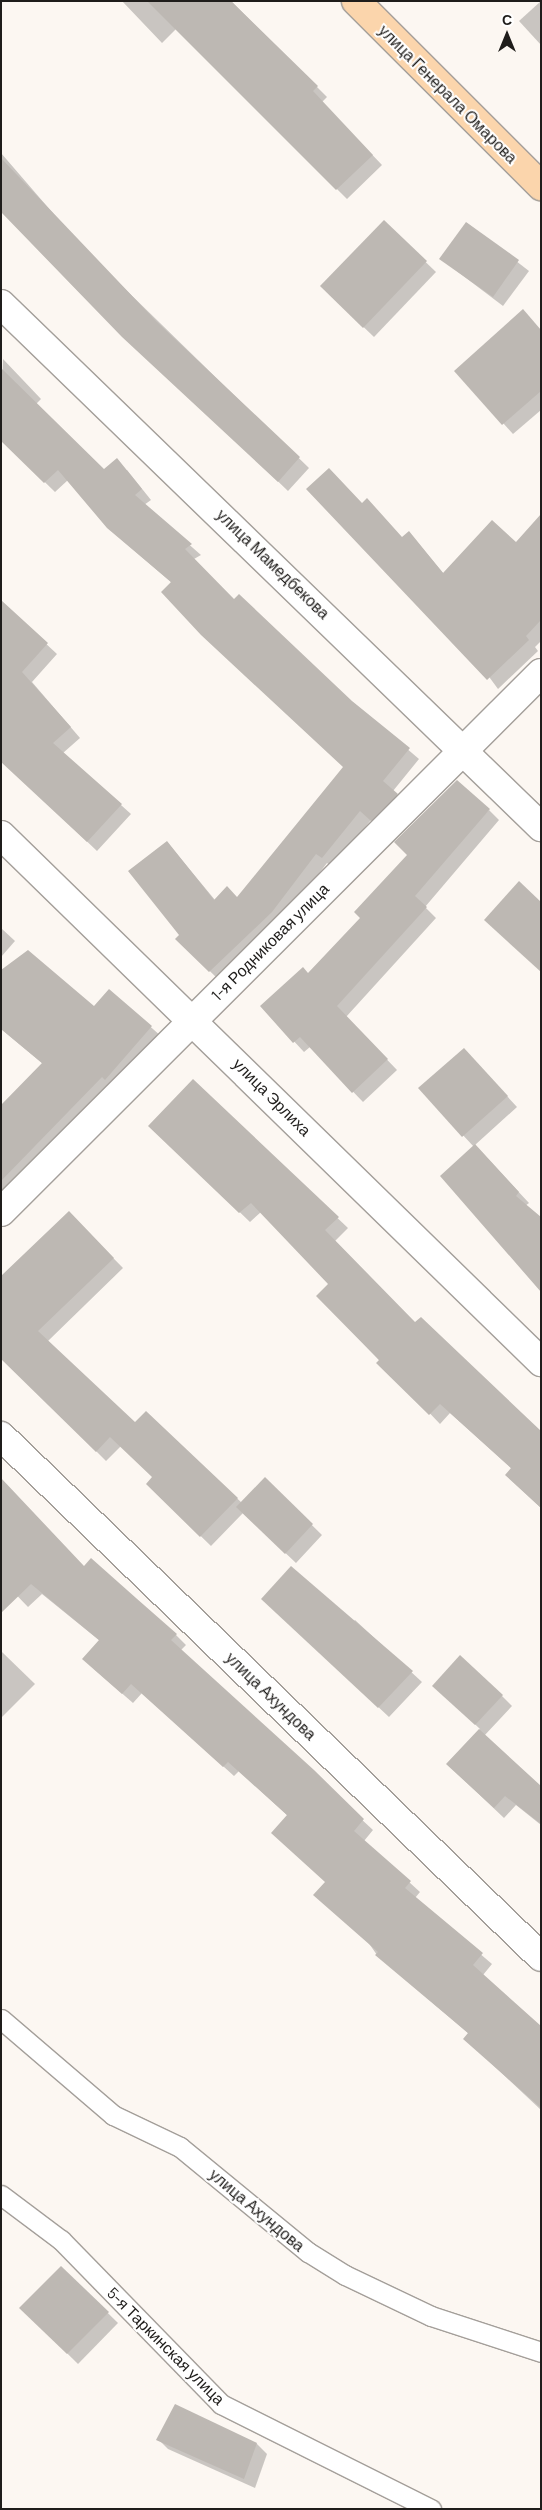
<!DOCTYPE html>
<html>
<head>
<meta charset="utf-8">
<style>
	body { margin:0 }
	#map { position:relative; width:542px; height:2510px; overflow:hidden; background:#fcf7f2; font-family:Barlow,sans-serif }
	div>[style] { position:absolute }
	.shadow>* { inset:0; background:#0003 }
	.building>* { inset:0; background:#bdb8b3 }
	.roads { filter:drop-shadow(1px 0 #a49f9a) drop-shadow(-1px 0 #a49f9a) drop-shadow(0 1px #a49f9a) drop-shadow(0 -1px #a49f9a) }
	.lane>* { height:19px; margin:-9.5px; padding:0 9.5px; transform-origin:9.5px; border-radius:9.5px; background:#fff }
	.street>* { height:28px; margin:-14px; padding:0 14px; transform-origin:14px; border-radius:14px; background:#fff }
	.primary>* { height:28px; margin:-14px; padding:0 14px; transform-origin:14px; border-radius:14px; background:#fbd5ac }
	span { translate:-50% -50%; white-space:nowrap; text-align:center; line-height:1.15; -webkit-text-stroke:4px #fff; paint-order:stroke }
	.street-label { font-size:16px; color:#1f1d1b }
	.frame { position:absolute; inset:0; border:2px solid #1f1d1b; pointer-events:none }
	.north { position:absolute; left:482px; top:10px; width:50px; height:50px; -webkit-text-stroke:4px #fff; paint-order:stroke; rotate:0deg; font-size:14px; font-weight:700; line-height:20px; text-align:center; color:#1f1d1b }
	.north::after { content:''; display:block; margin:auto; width:18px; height:22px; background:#1f1d1b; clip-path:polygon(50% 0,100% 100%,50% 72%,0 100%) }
</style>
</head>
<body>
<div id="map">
	<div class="shadow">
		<div style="clip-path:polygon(122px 1px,231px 1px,327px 97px,322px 102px,382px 165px,347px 199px,176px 29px,162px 43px)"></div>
		<div style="clip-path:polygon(541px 1px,541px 45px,519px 21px)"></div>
		<div style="clip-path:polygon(1px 153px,83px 248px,309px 468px,288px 491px,78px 291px,1px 211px)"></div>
		<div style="clip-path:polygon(384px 222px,436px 272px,374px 337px,331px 296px)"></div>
		<div style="clip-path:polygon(467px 223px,529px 271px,503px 306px,441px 259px)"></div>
		<div style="clip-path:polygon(541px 330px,541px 410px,513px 434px,456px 371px)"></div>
		<div style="clip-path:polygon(3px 359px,41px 399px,36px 404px,104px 471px,127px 470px,151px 500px,144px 505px,201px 555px,194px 559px,234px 601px,419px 759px,393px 791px,407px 805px,382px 830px,371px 820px,332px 867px,327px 863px,282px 922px,220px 981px,177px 939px,181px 935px,167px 842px,215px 900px,237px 899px,344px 767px,172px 583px,108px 528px,68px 480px,55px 492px,14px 452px,1px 420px)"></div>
		<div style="clip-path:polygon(362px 504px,402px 538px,418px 543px,444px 574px,516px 544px,541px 516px,541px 641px,535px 647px,538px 651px,498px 689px)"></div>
		<div style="clip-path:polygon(1px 602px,57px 654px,32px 682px,80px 738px,63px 753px,131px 814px,97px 851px,1px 760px)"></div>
		<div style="clip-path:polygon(489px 810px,499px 820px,425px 907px,436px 918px,346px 1017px,397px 1070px,363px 1102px,310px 1047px,304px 1052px,261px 1006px,308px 974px)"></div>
		<div style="clip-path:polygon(1px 928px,15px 941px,1px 957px)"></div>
		<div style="clip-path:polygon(109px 990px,162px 1037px,1px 1207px,1px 1107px,43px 1064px,1px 1029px,94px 1007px)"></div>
		<div style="clip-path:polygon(464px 1049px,517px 1107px,475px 1145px,529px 1203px,525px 1206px,541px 1290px,474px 1147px,420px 1089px)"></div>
		<div style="clip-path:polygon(193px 1081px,348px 1228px,335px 1241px,415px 1324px,541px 1432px,541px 1508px,506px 1475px,512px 1469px,450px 1413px,440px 1424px,318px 1296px,330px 1284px,261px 1212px,250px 1222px,160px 1136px)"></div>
		<div style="clip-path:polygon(69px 1213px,123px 1268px,47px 1342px,135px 1424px,146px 1413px,242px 1503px,265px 1479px,322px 1535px,296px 1563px,243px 1513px,211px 1546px,147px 1484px,154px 1478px,121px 1446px,106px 1461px,1px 1356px)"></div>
		<div style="clip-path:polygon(84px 1568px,176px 1635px,186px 1645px,180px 1651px,373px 1830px,364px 1841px,420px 1892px,415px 1898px,492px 1964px,483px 1975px,541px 2027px,541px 2110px,475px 2048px,469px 2034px,377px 1955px,326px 1882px,288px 1816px,239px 1771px,234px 1776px,142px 1693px,133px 1703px,94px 1669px,100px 1641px,42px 1594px,28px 1607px,1px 1579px)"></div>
		<div style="clip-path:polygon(273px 1609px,352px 1623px,355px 1620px,422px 1682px,389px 1717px)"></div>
		<div style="clip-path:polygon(1px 1651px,35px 1684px,1px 1718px)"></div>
		<div style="clip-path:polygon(444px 1695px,502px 1696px,512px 1706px,484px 1736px,541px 1788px,541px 1825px,516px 1805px,504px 1818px,447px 1764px,480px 1729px)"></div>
		<div style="clip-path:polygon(61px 2267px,118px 2323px,78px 2364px,21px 2308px)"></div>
		<div style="clip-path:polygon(175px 2405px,257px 2444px,267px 2454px,255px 2488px,168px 2449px,158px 2439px)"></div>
	</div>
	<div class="building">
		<div style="clip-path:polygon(147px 1px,231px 1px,318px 86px,313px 91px,373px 155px,336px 190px)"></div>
		<div style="clip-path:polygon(1px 158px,156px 321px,300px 457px,278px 482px,122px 337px,1px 212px)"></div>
		<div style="clip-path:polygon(384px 220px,427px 261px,363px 328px,320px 286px)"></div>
		<div style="clip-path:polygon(466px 222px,519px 260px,493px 297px,439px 259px)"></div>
		<div style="clip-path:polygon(523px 309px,541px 330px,541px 391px,502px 425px,454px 371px)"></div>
		<div style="clip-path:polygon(1px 368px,104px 469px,117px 458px,142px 489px,135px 495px,192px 544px,185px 549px,234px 599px,239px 594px,352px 701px,410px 748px,383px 781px,398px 794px,371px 821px,360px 811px,322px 858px,316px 854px,272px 912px,209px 972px,175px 939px,179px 935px,128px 871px,167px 841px,214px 900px,227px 886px,237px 897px,343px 767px,201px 635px,161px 592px,171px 582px,107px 528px,58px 470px,44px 483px,1px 441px)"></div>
		<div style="clip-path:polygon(329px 468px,362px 503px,367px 498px,402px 537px,409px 531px,443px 573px,492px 520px,516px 542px,541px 514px,541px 620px,526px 636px,529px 640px,487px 680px,306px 489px)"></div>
		<div style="clip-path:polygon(1px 600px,48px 643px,22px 672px,71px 727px,53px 743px,122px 804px,87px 842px,1px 762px)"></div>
		<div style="clip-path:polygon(457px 780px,490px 809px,415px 896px,427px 907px,337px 1006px,388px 1059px,352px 1093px,300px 1037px,293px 1043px,260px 1006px,303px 967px,308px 973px,360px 918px,354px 912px,407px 855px,394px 842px)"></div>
		<div style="clip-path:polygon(519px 881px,541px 902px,541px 972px,484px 920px)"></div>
		<div style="clip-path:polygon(28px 950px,94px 1006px,109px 989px,152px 1026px,105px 1080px,102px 1077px,1px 1181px,1px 1105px,42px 1063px,1px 1029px,1px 970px)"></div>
		<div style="clip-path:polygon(464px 1048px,508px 1096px,462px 1137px,418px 1088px)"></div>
		<div style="clip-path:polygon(193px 1079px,339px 1217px,325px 1230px,415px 1322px,421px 1317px,541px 1431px,541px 1508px,505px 1475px,511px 1468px,440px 1404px,429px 1415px,376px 1363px,379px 1360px,316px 1296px,328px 1284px,251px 1203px,239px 1213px,148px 1126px)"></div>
		<div style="clip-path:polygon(475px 1144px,519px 1192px,516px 1196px,541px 1217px,541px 1292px,440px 1176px)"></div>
		<div style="clip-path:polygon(69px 1211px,114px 1258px,38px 1331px,135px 1422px,146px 1411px,238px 1498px,200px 1537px,146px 1484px,152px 1477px,110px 1437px,96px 1452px,1px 1359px,1px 1276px)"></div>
		<div style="clip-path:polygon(265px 1477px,313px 1524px,285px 1554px,236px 1507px)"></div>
		<div style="clip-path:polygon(1px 1478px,84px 1566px,91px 1558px,136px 1598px,177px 1634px,171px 1640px,314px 1770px,364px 1819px,354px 1831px,411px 1881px,405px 1888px,483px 1953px,473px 1965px,541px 2026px,541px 2108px,463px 2039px,468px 2033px,375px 1955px,378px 1952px,313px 1895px,325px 1882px,271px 1833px,287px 1815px,228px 1762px,223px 1767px,131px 1684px,122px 1694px,82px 1659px,99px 1640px,31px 1584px,1px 1613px)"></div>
		<div style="clip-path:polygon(291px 1566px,413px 1671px,378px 1708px,261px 1599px)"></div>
		<div style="clip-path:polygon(460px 1655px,503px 1695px,475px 1725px,432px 1686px)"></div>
		<div style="clip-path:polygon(479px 1729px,541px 1786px,541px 1824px,505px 1796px,494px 1808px,446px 1764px)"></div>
		<div style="clip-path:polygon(61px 2266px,109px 2312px,67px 2354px,19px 2308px)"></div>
		<div style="clip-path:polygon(175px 2404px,257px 2443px,244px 2479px,156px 2440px)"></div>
	</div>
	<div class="roads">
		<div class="lane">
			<div style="left:1px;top:2019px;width:148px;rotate:40.6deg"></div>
			<div style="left:113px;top:2115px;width:74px;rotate:25.5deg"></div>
			<div style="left:180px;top:2147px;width:166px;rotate:39.4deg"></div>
			<div style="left:308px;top:2252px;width:44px;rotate:31.9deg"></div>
			<div style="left:345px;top:2275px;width:95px;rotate:25.5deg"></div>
			<div style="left:431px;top:2316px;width:116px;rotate:18.1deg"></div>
			<div style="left:1px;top:2195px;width:75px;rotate:36.9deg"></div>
			<div style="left:61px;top:2240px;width:229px;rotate:45.7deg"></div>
			<div style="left:221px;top:2404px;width:235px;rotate:26.6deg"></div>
		</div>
		<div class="street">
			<div style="left:1px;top:304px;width:752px;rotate:44.08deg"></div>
			<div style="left:1px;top:835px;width:755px;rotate:44.3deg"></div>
			<div style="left:1px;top:1212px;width:763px;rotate:-44.95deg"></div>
			<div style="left:1px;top:1436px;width:750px;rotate:43.97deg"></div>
		</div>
		<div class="primary">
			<div style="left:356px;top:1px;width:262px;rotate:45deg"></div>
		</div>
	</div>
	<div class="street-label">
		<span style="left:448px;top:94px;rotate:45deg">улица Генерала Омарова</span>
		<span style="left:273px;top:564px;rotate:44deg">улица Мамедбекова</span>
		<span style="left:270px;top:942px;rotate:-45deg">1-я Родниковая улица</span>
		<span style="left:272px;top:1097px;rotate:45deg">улица Эрлиха</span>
		<span style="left:271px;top:1696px;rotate:44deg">улица Ахундова</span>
		<span style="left:257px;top:2210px;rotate:40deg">улица Ахундова</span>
		<span style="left:166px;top:2346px;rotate:45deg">5-я Таркинская улица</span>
	</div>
	<div class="frame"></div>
	<div class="north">С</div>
</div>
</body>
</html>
